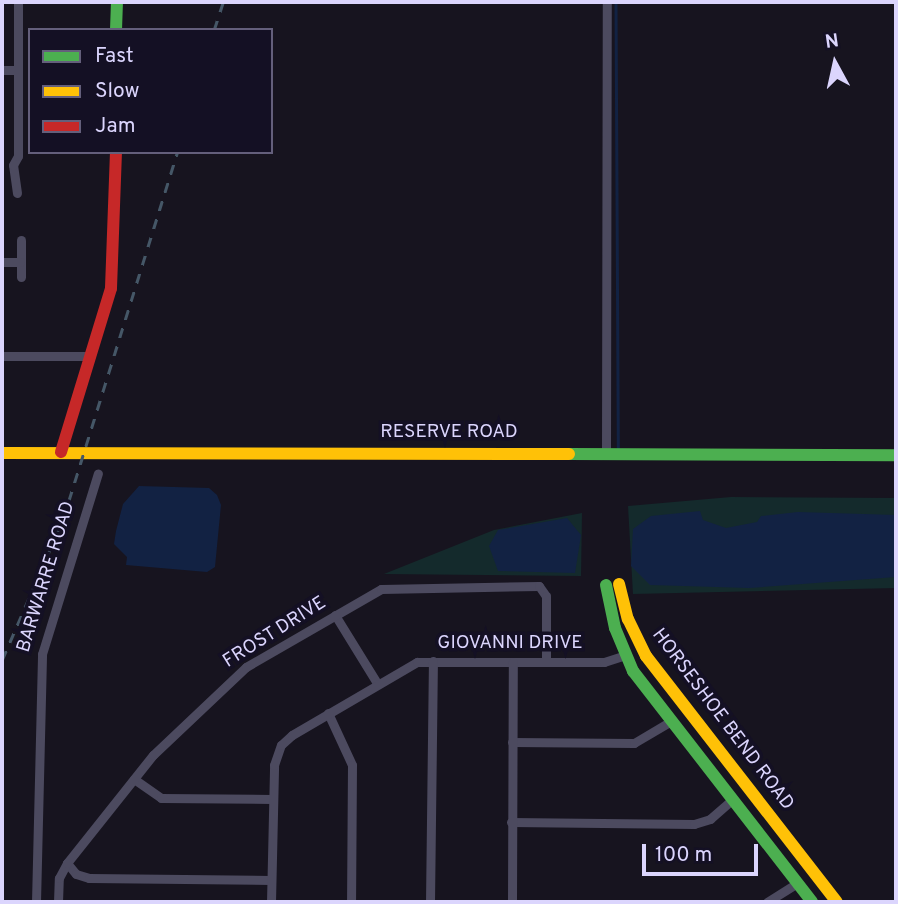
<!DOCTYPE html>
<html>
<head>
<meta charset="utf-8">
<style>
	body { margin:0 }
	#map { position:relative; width:898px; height:904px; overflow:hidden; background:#17141f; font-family:Overpass,sans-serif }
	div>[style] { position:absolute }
	.green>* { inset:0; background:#142a2c }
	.water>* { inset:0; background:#122243 }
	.stream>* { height:2.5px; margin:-1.25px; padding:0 1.25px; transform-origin:1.25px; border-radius:1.25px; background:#122243 }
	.street>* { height:9px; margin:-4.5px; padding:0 4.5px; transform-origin:4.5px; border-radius:4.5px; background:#4c4a5f }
	.fast>* { height:12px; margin:-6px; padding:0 6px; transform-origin:6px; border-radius:6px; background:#4caf50 }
	.slow>* { height:12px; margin:-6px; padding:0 6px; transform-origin:6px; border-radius:6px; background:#ffc107 }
	.jam>* { height:12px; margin:-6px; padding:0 6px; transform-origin:6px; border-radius:6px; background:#c62828 }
	.rail>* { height:2.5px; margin-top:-1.25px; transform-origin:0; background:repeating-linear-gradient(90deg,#455767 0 10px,transparent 0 19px) }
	span { translate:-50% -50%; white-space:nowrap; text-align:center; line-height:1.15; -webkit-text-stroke:7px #141024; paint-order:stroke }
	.street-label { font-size:19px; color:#dbd5fd }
	.frame { position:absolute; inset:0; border:4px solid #dbd5fd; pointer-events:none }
	.legend { position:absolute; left:28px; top:28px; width:245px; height:126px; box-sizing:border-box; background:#141024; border:2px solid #645f7b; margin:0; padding:9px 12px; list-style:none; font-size:21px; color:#dbd5fd }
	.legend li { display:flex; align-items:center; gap:14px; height:35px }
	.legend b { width:35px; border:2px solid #645f7b }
	.north { position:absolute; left:800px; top:28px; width:70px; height:70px; -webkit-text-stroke:5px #141024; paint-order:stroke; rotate:352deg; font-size:19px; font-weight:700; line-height:28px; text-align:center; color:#dbd5fd }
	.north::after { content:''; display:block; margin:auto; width:24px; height:32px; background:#dbd5fd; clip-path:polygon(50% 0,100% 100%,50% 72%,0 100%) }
	.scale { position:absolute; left:642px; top:844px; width:116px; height:32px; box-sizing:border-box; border:4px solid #dbd5fd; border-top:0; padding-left:9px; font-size:21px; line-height:24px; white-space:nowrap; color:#dbd5fd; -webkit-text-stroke:5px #141024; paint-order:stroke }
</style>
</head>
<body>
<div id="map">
	<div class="green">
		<div style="clip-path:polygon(731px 497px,896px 498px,896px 588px,633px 594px,628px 506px)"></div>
		<div style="clip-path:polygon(582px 513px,581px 576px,384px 574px,494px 530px)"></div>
	</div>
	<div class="water">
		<div style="clip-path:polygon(139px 486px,209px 488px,217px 495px,221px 505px,215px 567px,207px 572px,126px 565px,127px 557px,114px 544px,116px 531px,123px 504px)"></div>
		<div style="clip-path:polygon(700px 511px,703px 520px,726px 528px,757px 522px,761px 516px,798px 512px,896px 515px,896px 577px,749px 588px,650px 585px,631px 566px,633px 529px,651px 516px)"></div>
		<div style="clip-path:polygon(567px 518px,581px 535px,575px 573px,498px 571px,489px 546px,498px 530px)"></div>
	</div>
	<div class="stream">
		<div style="left:616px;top:2px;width:446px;rotate:89.7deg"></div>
	</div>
	<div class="street">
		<div style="left:2px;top:70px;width:16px"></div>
		<div style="left:17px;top:193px;width:28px;rotate:-98deg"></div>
		<div style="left:13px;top:165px;width:10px;rotate:-61deg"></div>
		<div style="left:18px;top:156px;width:154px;rotate:-90deg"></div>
		<div style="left:21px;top:240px;width:37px;rotate:90deg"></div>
		<div style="left:2px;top:262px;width:18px"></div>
		<div style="left:2px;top:356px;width:88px"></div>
		<div style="left:606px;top:453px;width:451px;rotate:-89.9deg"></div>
		<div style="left:335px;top:615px;width:80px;rotate:58.3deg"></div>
		<div style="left:328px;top:713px;width:57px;rotate:65.2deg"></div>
		<div style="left:352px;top:765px;width:137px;rotate:90.4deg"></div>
		<div style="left:512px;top:742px;width:122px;rotate:0.5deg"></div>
		<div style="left:634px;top:743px;width:43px;rotate:-30.7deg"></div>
		<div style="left:134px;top:779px;width:33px;rotate:35deg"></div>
		<div style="left:161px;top:798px;width:111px;rotate:0.5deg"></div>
		<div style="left:511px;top:822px;width:183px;rotate:0.6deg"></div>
		<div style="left:694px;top:824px;width:17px;rotate:-17deg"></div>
		<div style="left:710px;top:819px;width:29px;rotate:-41deg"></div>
		<div style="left:67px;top:863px;width:14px;rotate:51deg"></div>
		<div style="left:76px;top:874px;width:14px;rotate:17deg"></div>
		<div style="left:89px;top:878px;width:182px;rotate:0.6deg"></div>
		<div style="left:36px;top:902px;width:248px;rotate:-88.6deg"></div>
		<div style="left:42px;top:654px;width:189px;rotate:-72.8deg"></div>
		<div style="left:58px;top:902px;width:24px;rotate:-88deg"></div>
		<div style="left:59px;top:878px;width:17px;rotate:-62deg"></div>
		<div style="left:67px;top:863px;width:138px;rotate:-51.5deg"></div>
		<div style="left:153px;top:755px;width:128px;rotate:-43.4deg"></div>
		<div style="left:246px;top:667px;width:156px;rotate:-30deg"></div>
		<div style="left:381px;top:589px;width:158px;rotate:-1.1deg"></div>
		<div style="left:539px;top:586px;width:12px;rotate:55deg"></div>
		<div style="left:546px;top:596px;width:66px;rotate:90deg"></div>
		<div style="left:271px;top:902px;width:137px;rotate:-88.7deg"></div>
		<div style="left:274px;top:765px;width:21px;rotate:-71deg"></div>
		<div style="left:281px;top:745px;width:15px;rotate:-42deg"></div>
		<div style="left:292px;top:735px;width:145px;rotate:-30.3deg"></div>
		<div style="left:417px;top:662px;width:187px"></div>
		<div style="left:604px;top:662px;width:22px;rotate:-18deg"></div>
		<div style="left:430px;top:902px;width:241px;rotate:-89.3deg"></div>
		<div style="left:512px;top:902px;width:240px;rotate:-89.8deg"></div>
		<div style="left:767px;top:902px;width:36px;rotate:-32deg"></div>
	</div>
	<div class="fast">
		<div style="left:116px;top:30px;width:28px;rotate:-88deg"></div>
		<div style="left:569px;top:454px;width:327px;rotate:0.2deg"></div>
		<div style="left:606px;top:585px;width:44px;rotate:78.2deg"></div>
		<div style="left:615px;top:628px;width:47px;rotate:67.3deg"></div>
		<div style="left:633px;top:671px;width:292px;rotate:52.2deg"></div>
	</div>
	<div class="slow">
		<div style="left:2px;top:453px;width:567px;rotate:0.1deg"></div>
		<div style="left:619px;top:584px;width:36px;rotate:76deg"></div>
		<div style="left:628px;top:619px;width:41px;rotate:64.1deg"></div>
		<div style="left:646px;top:656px;width:311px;rotate:52.2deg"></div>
	</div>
	<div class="jam">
		<div style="left:61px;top:452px;width:171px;rotate:-73deg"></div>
		<div style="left:111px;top:288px;width:136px;rotate:-87.9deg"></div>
	</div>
	<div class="rail">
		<div style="left:214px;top:30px;width:29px;rotate:-72deg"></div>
		<div style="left:2px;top:660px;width:154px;rotate:-66.6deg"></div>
		<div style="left:63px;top:519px;width:384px;rotate:-72.7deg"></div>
	</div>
	<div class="street-label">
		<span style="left:449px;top:433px">RESERVE ROAD</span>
		<span style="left:47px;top:577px;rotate:-73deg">BARWARRE ROAD</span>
		<span style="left:275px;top:633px;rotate:-32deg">FROST DRIVE</span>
		<span style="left:510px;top:644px">GIOVANNI DRIVE</span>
		<span style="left:722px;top:720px;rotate:53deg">HORSESHOE BEND ROAD</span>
	</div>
	<div class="frame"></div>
	<ul class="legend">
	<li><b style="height:9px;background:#4caf50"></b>Fast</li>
	<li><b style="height:9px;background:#ffc107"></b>Slow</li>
	<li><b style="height:9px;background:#c62828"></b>Jam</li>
	</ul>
	<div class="north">N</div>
	<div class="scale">100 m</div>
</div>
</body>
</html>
